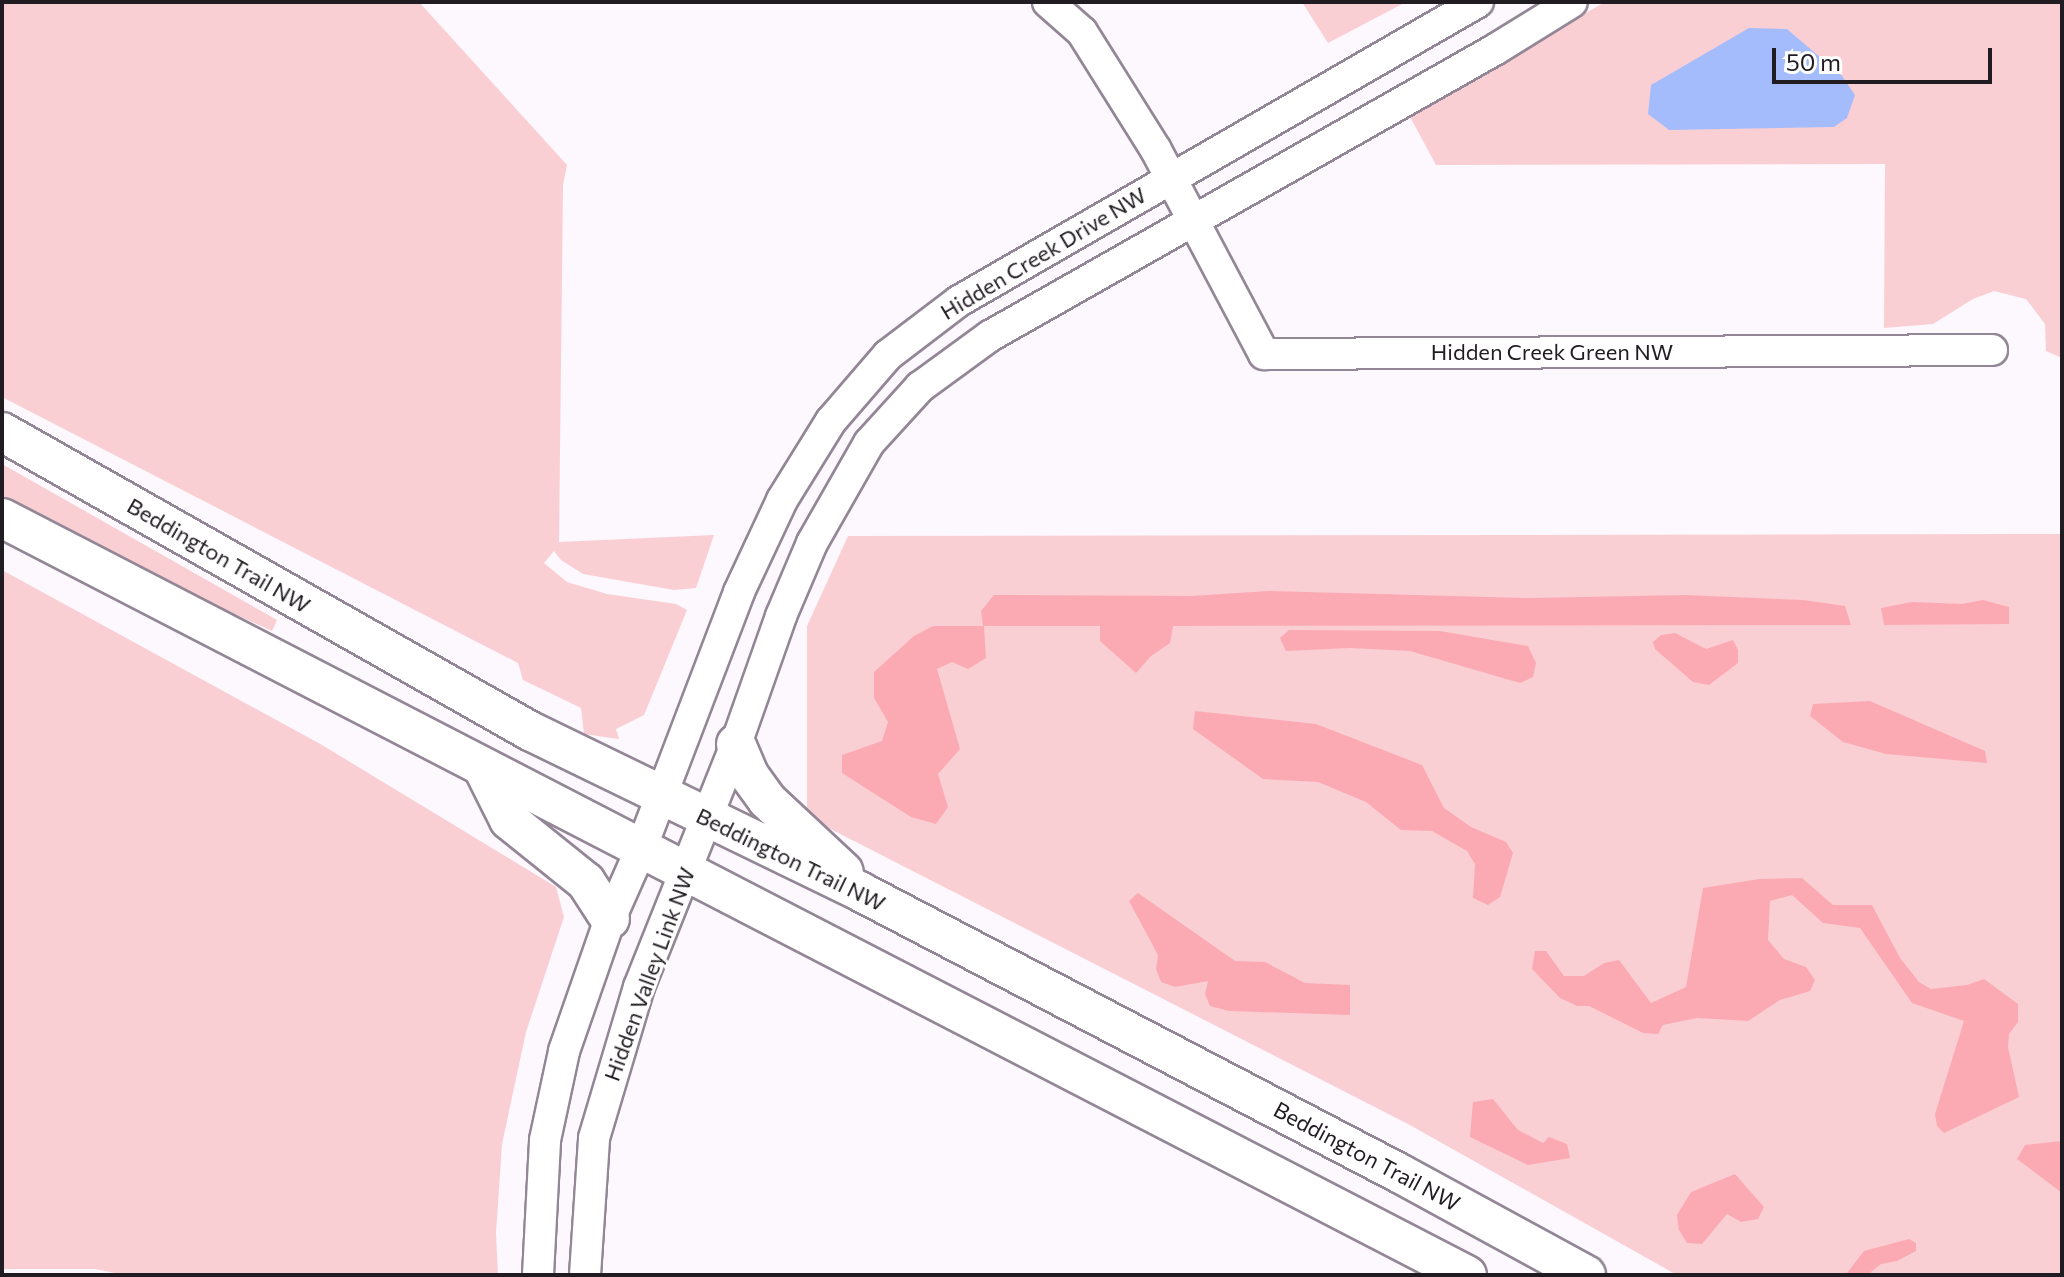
<!DOCTYPE html>
<html>
<head>
<meta charset="utf-8">
<style>
	body { margin:0 }
	#map { position:relative; width:2064px; height:1277px; overflow:hidden; background:#fdf7fe; font-family:Commissioner,sans-serif }
	div>[style] { position:absolute }
	.green>* { inset:0; background:#facfd3 }
	.forest>* { inset:0; background:#fbaab3 }
	.water>* { inset:0; background:#a4bcfc }
	.roads { filter:drop-shadow(2px 0 #938696) drop-shadow(-2px 0 #938696) drop-shadow(0 2px #938696) drop-shadow(0 -2px #938696) }
	.minor>* { height:30px; margin:-15px; padding:0 15px; transform-origin:15px; border-radius:15px; background:#fff }
	.major>* { height:38px; margin:-19px; padding:0 19px; transform-origin:19px; border-radius:19px; background:#fff }
	span { translate:-50% -50%; white-space:nowrap; text-align:center; line-height:1.15; -webkit-text-stroke:6px #fff; paint-order:stroke }
	.street-label { font-size:22px; color:#211c22 }
	.frame { position:absolute; inset:0; border:4px solid #211c22; pointer-events:none }
	.scale { position:absolute; left:1772px; top:48px; width:220px; height:36px; box-sizing:border-box; border:4px solid #211c22; border-top:0; padding-left:10px; font-size:24px; line-height:28px; white-space:nowrap; color:#211c22; -webkit-text-stroke:6px #fff; paint-order:stroke }
</style>
</head>
<body>
<div id="map">
	<div class="green">
		<div style="clip-path:polygon(2px 2px,419px 2px,567px 165px,563px 185px,559px 542px,714px 535px,696px 588px,674px 590px,583px 574px,561px 560px,554px 551px,544px 563px,567px 582px,607px 594px,676px 604px,687px 610px,644px 715px,616px 729px,619px 739px,584px 734px,581px 708px,523px 680px,518px 663px,2px 397px)"></div>
		<div style="clip-path:polygon(1302px 2px,1406px 2px,1328px 43px)"></div>
		<div style="clip-path:polygon(1605px 2px,2062px 2px,2062px 358px,2046px 351px,2045px 324px,2026px 299px,1994px 291px,1973px 299px,1933px 324px,1884px 328px,1885px 164px,1436px 165px,1409px 115px)"></div>
		<div style="clip-path:polygon(2px 464px,277px 620px,272px 631px,106px 556px,2px 497px)"></div>
		<div style="clip-path:polygon(2062px 534px,2062px 1275px,1677px 1275px,1408px 1124px,807px 817px,807px 626px,848px 536px)"></div>
		<div style="clip-path:polygon(2px 570px,322px 745px,556px 887px,564px 917px,526px 1032px,502px 1144px,496px 1233px,498px 1275px,125px 1275px,95px 1269px,2px 1269px)"></div>
	</div>
	<div class="forest">
		<div style="clip-path:polygon(1268px 591px,1530px 598px,1685px 595px,1803px 600px,1845px 606px,1851px 625px,1173px 626px,1170px 643px,1151px 656px,1136px 673px,1100px 641px,1100px 626px,984px 626px,986px 658px,968px 669px,952px 662px,937px 669px,960px 749px,938px 774px,948px 807px,936px 824px,911px 817px,842px 773px,842px 755px,882px 741px,888px 722px,874px 698px,874px 672px,914px 636px,933px 626px,983px 626px,981px 611px,994px 595px,1192px 596px)"></div>
		<div style="clip-path:polygon(1983px 600px,2009px 607px,2009px 624px,1884px 625px,1881px 608px,1912px 602px,1962px 604px)"></div>
		<div style="clip-path:polygon(1289px 630px,1440px 631px,1528px 646px,1536px 663px,1533px 677px,1520px 683px,1410px 651px,1350px 648px,1286px 651px,1280px 638px)"></div>
		<div style="clip-path:polygon(1675px 633px,1706px 649px,1733px 640px,1738px 650px,1738px 663px,1709px 685px,1693px 682px,1655px 649px,1653px 642px,1661px 635px)"></div>
		<div style="clip-path:polygon(1870px 701px,1985px 751px,1987px 763px,1886px 754px,1843px 742px,1810px 716px,1813px 704px)"></div>
		<div style="clip-path:polygon(1195px 711px,1316px 724px,1422px 765px,1444px 808px,1471px 827px,1506px 842px,1513px 853px,1500px 897px,1488px 905px,1473px 898px,1475px 864px,1467px 851px,1432px 831px,1401px 830px,1366px 802px,1318px 782px,1263px 779px,1193px 729px)"></div>
		<div style="clip-path:polygon(1802px 878px,1833px 905px,1872px 905px,1900px 958px,1919px 982px,1931px 989px,1967px 985px,1984px 979px,2018px 1004px,2018px 1022px,2009px 1034px,2008px 1047px,2019px 1097px,1944px 1133px,1937px 1126px,1935px 1114px,1964px 1021px,1912px 1003px,1860px 928px,1823px 923px,1792px 895px,1770px 901px,1768px 940px,1784px 959px,1806px 967px,1815px 980px,1810px 991px,1780px 1000px,1748px 1021px,1697px 1018px,1663px 1025px,1658px 1034px,1643px 1033px,1589px 1006px,1577px 1006px,1560px 998px,1532px 969px,1535px 951px,1546px 951px,1564px 976px,1584px 976px,1604px 963px,1619px 960px,1651px 1003px,1686px 987px,1703px 888px,1759px 879px)"></div>
		<div style="clip-path:polygon(1138px 893px,1235px 961px,1265px 962px,1305px 983px,1350px 985px,1350px 1015px,1229px 1011px,1210px 1006px,1205px 994px,1208px 981px,1175px 987px,1161px 982px,1156px 969px,1158px 955px,1129px 901px)"></div>
		<div style="clip-path:polygon(1493px 1099px,1518px 1130px,1543px 1143px,1549px 1137px,1567px 1144px,1570px 1158px,1528px 1165px,1470px 1137px,1473px 1102px)"></div>
		<div style="clip-path:polygon(2062px 1141px,2062px 1193px,2017px 1159px,2025px 1145px)"></div>
		<div style="clip-path:polygon(1735px 1174px,1764px 1207px,1758px 1219px,1741px 1222px,1727px 1214px,1702px 1244px,1687px 1243px,1679px 1230px,1677px 1215px,1691px 1192px)"></div>
		<div style="clip-path:polygon(1909px 1239px,1916px 1243px,1916px 1251px,1897px 1261px,1881px 1264px,1867px 1275px,1847px 1273px,1864px 1251px)"></div>
	</div>
	<div class="water">
		<div style="clip-path:polygon(1749px 28px,1787px 29px,1842px 76px,1855px 95px,1847px 118px,1834px 127px,1669px 130px,1648px 114px,1651px 85px)"></div>
	</div>
	<div class="roads">
		<div class="minor">
			<div style="left:1048px;top:2px;width:45px;rotate:41.4deg"></div>
			<div style="left:1082px;top:32px;width:139px;rotate:57.9deg"></div>
			<div style="left:1156px;top:150px;width:231px;rotate:62.1deg"></div>
			<div style="left:1264px;top:354px;width:728px;rotate:-0.31deg"></div>
			<div style="left:538px;top:1275px;width:135px;rotate:-87deg"></div>
			<div style="left:545px;top:1140px;width:91px;rotate:-77.9deg"></div>
			<div style="left:564px;top:1051px;width:140px;rotate:-70.8deg"></div>
			<div style="left:610px;top:919px;width:77px;rotate:-66.1deg"></div>
			<div style="left:641px;top:849px;width:275px;rotate:-69.1deg"></div>
			<div style="left:739px;top:592px;width:102px;rotate:-64.9deg"></div>
			<div style="left:782px;top:500px;width:93px;rotate:-58.2deg"></div>
			<div style="left:831px;top:421px;width:87px;rotate:-49.2deg"></div>
			<div style="left:888px;top:355px;width:89px;rotate:-37.3deg"></div>
			<div style="left:959px;top:301px;width:599px;rotate:-29.95deg"></div>
			<div style="left:585px;top:1275px;width:137px;rotate:-86.2deg"></div>
			<div style="left:594px;top:1138px;width:158px;rotate:-73.4deg"></div>
			<div style="left:639px;top:987px;width:262px;rotate:-68.2deg"></div>
			<div style="left:736px;top:744px;width:136px;rotate:-70.6deg"></div>
			<div style="left:781px;top:616px;width:79px;rotate:-67deg"></div>
			<div style="left:812px;top:543px;width:115px;rotate:-60.3deg"></div>
			<div style="left:869px;top:443px;width:76px;rotate:-47.7deg"></div>
			<div style="left:920px;top:387px;width:87px;rotate:-36.1deg"></div>
			<div style="left:990px;top:336px;width:582px;rotate:-29.56deg"></div>
			<div style="left:1496px;top:49px;width:89px;rotate:-31.7deg"></div>
		</div>
		<div class="major">
			<div style="left:2px;top:432px;width:607px;rotate:29.52deg"></div>
			<div style="left:530px;top:731px;width:368px;rotate:25.9deg"></div>
			<div style="left:861px;top:892px;width:607px;rotate:27.58deg"></div>
			<div style="left:1399px;top:1173px;width:213px;rotate:28.6deg"></div>
			<div style="left:2px;top:518px;width:1649px;rotate:27.33deg"></div>
			<div style="left:736px;top:744px;width:34px;rotate:67deg"></div>
			<div style="left:749px;top:775px;width:31px;rotate:54deg"></div>
			<div style="left:767px;top:800px;width:105px;rotate:43.1deg"></div>
			<div style="left:483px;top:768px;width:58px;rotate:63.4deg"></div>
			<div style="left:509px;top:820px;width:99px;rotate:38.8deg"></div>
			<div style="left:586px;top:882px;width:44px;rotate:57deg"></div>
		</div>
	</div>
	<div class="street-label">
		<span style="left:1043px;top:253px;rotate:-31deg">Hidden Creek Drive NW</span>
		<span style="left:1552px;top:352px">Hidden Creek Green NW</span>
		<span style="left:219px;top:555px;rotate:30deg">Beddington Trail NW</span>
		<span style="left:791px;top:859px;rotate:26deg">Beddington Trail NW</span>
		<span style="left:649px;top:974px;rotate:-70deg">Hidden Valley Link NW</span>
		<span style="left:1367px;top:1156px;rotate:28deg">Beddington Trail NW</span>
	</div>
	<div class="frame"></div>
	<div class="scale">50 m</div>
</div>
</body>
</html>
